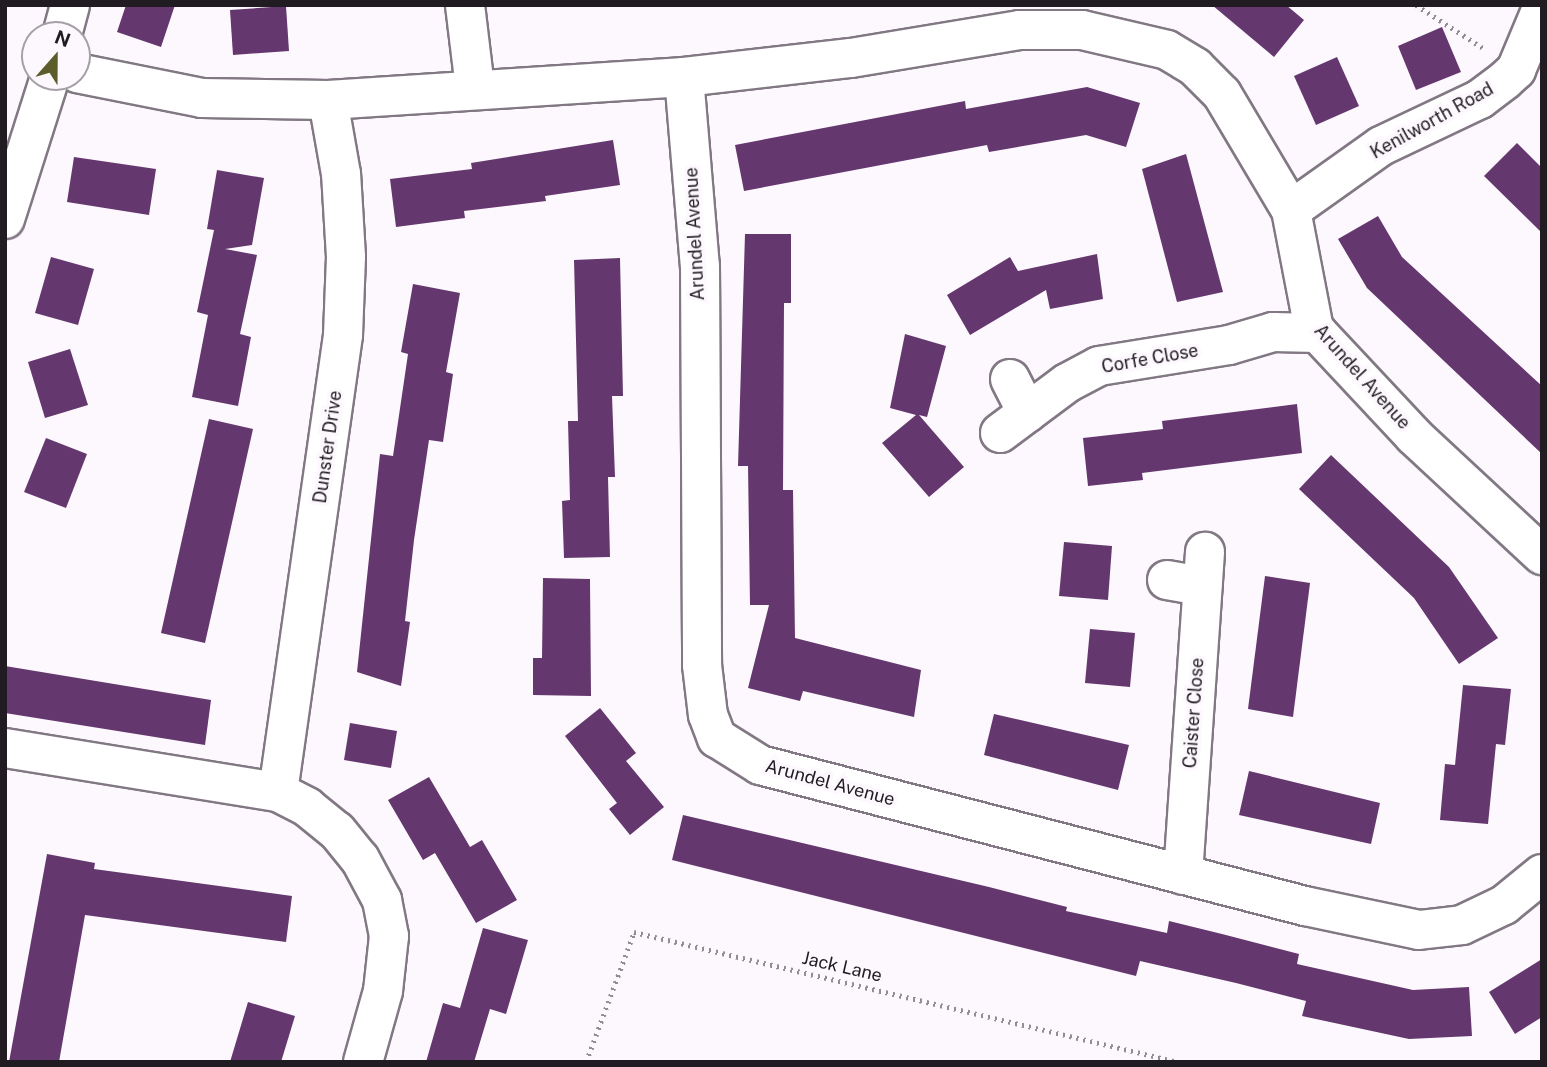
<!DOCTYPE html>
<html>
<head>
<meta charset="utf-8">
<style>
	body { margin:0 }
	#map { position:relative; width:1547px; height:1067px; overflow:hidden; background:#fdf8fe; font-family:"Public Sans",sans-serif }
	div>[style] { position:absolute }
	.building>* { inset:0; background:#64386e }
	.path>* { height:4.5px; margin-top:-2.25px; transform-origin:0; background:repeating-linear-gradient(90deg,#928d93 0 2px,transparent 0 7px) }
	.roads { filter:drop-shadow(2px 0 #827884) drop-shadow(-2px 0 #827884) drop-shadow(0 2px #827884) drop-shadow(0 -2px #827884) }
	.minor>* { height:38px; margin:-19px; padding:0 19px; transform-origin:19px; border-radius:19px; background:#fff }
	span { translate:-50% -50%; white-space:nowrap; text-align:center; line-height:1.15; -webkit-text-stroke:7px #fdf8fe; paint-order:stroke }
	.street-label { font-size:18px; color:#201c21 }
	.frame { position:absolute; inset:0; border:7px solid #201c21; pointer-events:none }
	.north { position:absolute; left:21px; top:21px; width:70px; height:70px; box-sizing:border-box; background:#fdf8fe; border:2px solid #a5a0a6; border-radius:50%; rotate:21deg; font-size:19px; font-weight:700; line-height:28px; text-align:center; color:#201c21 }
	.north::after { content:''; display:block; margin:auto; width:24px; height:32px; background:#5c5d2a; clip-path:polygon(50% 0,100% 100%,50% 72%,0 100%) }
</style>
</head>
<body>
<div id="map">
	<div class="building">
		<div style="clip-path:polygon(126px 5px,175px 5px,161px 47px,117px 32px)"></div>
		<div style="clip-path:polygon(1212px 5px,1286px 5px,1304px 20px,1274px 57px)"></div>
		<div style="clip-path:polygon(286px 6px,289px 51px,233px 55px,230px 10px)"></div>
		<div style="clip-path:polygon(1442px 27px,1461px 72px,1416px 90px,1398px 46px)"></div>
		<div style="clip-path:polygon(1337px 57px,1359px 106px,1316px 125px,1294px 76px)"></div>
		<div style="clip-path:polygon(1087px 87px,1140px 103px,1126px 147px,1086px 135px,989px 152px,987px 145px,744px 191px,735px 145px,965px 101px,966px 109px)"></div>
		<div style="clip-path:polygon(613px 140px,620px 185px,545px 196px,546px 201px,464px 211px,465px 218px,396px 227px,390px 179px,472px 169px,471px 163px)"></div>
		<div style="clip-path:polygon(1517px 143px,1542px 168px,1542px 233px,1484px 176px)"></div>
		<div style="clip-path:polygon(1186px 154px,1223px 292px,1177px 302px,1142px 169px)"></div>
		<div style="clip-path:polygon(74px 157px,156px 169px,149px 215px,67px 202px)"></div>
		<div style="clip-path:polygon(217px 170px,264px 178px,252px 245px,225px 249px,257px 255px,240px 334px,251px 337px,238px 406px,192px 397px,208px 315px,197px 312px,214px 230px,207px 229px)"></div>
		<div style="clip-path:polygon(1378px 216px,1402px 257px,1542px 386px,1542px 454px,1367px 288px,1338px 239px)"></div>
		<div style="clip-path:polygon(745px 234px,791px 234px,791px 303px,784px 303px,783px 490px,793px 490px,795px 638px,921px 670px,914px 717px,803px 691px,800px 701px,748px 688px,769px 605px,750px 605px,748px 466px,738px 466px)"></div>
		<div style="clip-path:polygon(1097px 254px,1103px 299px,1050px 309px,1046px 290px,970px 335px,947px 295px,1010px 257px,1018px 271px)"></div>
		<div style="clip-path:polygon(51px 257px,94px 269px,78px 325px,35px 313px)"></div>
		<div style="clip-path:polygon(620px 258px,623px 396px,612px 396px,615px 477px,608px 477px,610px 557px,564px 558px,562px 501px,570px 500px,568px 421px,578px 421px,574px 260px)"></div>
		<div style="clip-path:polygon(413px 284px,460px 293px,446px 372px,453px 374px,443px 442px,429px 440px,414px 540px,405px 621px,410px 622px,401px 686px,357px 672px,380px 454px,393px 456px,408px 354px,401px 352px)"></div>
		<div style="clip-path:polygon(905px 334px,946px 346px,927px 417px,919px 415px,964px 467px,929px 497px,882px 443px,916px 415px,890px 408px)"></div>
		<div style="clip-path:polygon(70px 349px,88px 405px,45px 418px,28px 362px)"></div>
		<div style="clip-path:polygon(1297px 404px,1302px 453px,1142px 473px,1143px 480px,1088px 486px,1083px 438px,1163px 429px,1162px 421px)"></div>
		<div style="clip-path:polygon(209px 419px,253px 429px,205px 643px,161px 633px)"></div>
		<div style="clip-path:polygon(46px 438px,87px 454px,66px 508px,24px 492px)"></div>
		<div style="clip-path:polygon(1331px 455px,1449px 567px,1498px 638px,1459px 664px,1414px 598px,1299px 489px)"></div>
		<div style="clip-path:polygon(1064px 542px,1112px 546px,1108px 600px,1059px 596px)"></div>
		<div style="clip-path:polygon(1265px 576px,1310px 583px,1293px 717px,1248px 709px)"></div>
		<div style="clip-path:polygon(543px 578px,590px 579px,591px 696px,533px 695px,533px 658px,542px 658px)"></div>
		<div style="clip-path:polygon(1090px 629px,1135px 633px,1130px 687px,1085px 683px)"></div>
		<div style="clip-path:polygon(5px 666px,211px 700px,205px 745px,5px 713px)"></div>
		<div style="clip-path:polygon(1463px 685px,1511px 689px,1505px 745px,1496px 744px,1488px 824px,1440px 820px,1445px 764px,1455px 765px)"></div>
		<div style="clip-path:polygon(600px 708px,636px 753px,626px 761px,664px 807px,630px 835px,609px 809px,617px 803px,565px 736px)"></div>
		<div style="clip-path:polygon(994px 714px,1129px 745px,1118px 790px,984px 755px)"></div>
		<div style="clip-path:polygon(350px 723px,397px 731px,391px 768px,344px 760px)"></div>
		<div style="clip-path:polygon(1249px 771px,1380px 803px,1371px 844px,1239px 815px)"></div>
		<div style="clip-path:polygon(429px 777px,470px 847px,482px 840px,517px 900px,476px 923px,435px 853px,423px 860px,388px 800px)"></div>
		<div style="clip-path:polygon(683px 815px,989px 887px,1067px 907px,1066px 911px,1167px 933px,1169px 921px,1222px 934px,1299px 954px,1297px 964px,1413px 990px,1469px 987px,1472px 1036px,1409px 1039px,1302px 1016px,1306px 1001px,1236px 983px,1140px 961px,1136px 976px,672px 860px)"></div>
		<div style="clip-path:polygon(47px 854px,95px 863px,94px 869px,292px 896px,286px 942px,85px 915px,59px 1062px,9px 1062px)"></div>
		<div style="clip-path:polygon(483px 928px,528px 940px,506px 1014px,490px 1009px,474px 1062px,426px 1062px,443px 1003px,460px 1008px)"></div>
		<div style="clip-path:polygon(1542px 959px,1542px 1017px,1515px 1034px,1489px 992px)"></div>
		<div style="clip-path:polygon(248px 1002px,295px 1016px,281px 1062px,230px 1062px)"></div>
	</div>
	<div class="path">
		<div style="left:1416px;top:5px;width:80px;rotate:32.7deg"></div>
		<div style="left:586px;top:1062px;width:139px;rotate:-69.7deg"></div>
		<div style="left:634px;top:932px;width:559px;rotate:13.44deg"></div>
	</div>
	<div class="roads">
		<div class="minor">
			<div style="left:465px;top:5px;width:84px;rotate:83.1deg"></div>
			<div style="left:62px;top:35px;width:31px;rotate:-75deg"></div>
			<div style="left:77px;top:73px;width:127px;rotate:11.3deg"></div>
			<div style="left:202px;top:98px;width:126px;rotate:0.9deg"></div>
			<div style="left:328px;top:100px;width:357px;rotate:-3.7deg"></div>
			<div style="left:684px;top:77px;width:168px;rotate:-6.5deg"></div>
			<div style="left:851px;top:58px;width:171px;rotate:-9.4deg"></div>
			<div style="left:1020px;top:30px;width:62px"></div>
			<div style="left:1082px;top:30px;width:87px;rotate:13.2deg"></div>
			<div style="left:1167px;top:50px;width:33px;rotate:31deg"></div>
			<div style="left:1195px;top:67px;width:38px;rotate:45deg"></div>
			<div style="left:1222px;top:94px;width:135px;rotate:59.3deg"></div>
			<div style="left:1291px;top:210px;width:121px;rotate:79.1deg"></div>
			<div style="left:1314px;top:329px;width:146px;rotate:46.9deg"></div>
			<div style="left:1414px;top:436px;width:175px;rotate:42.9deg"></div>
			<div style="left:684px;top:77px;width:190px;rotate:85.2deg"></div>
			<div style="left:700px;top:266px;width:399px;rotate:89.7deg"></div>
			<div style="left:702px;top:665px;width:50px;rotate:83.2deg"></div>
			<div style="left:708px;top:715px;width:25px;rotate:69deg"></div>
			<div style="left:717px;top:738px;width:51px;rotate:32.1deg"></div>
			<div style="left:760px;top:765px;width:563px;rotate:14.51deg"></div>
			<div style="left:1305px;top:906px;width:116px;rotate:11.9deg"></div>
			<div style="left:1419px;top:930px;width:43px;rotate:-6.6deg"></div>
			<div style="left:1462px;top:925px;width:47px;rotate:-25.5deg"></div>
			<div style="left:1504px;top:905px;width:49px;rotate:-39.2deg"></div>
			<div style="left:1291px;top:210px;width:110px;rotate:-35.4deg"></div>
			<div style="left:1381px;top:146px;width:110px;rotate:-25.4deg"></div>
			<div style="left:1480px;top:99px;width:31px;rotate:-37deg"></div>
			<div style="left:1505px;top:80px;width:15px;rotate:-42deg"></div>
			<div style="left:1516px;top:70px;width:67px;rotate:-67.2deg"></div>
			<div style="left:5px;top:219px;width:149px;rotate:-72.4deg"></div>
			<div style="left:1010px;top:379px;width:38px;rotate:63deg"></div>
			<div style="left:1000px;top:433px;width:84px;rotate:-36.7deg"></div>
			<div style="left:1067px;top:383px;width:36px;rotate:-28deg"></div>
			<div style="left:1099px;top:366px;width:132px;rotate:-9.2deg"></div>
			<div style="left:1229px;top:345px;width:46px;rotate:-16.5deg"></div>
			<div style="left:1273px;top:332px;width:45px;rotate:1.3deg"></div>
			<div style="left:1167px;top:580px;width:36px;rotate:10deg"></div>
			<div style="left:5px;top:748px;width:277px;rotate:9.2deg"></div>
			<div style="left:278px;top:792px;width:33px;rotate:27deg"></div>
			<div style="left:307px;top:807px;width:38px;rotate:39deg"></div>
			<div style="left:337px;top:831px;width:36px;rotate:51deg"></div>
			<div style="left:360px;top:859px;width:47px;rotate:61.8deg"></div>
			<div style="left:382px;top:900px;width:37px;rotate:79deg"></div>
			<div style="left:389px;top:936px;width:55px;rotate:96.2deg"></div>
			<div style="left:383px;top:991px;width:74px;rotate:105.7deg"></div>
			<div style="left:278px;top:792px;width:462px;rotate:-81.9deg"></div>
			<div style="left:343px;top:335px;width:78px;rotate:-87.8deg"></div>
			<div style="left:346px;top:257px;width:83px;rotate:-93.4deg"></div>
			<div style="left:341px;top:174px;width:75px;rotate:-100deg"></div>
			<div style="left:1183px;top:875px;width:324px;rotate:-86.1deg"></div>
		</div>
	</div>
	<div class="street-label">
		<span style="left:1432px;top:121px;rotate:-29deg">Kenilworth Road</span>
		<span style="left:695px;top:234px;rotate:-93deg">Arundel Avenue</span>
		<span style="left:1150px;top:359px;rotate:-10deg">Corfe Close</span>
		<span style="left:1362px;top:377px;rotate:48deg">Arundel Avenue</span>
		<span style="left:328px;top:447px;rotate:-82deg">Dunster Drive</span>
		<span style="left:1194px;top:713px;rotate:-86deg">Caister Close</span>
		<span style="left:830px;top:783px;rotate:15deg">Arundel Avenue</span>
		<span style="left:842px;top:967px;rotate:13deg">Jack Lane</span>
	</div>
	<div class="frame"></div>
	<div class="north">N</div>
</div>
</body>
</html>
